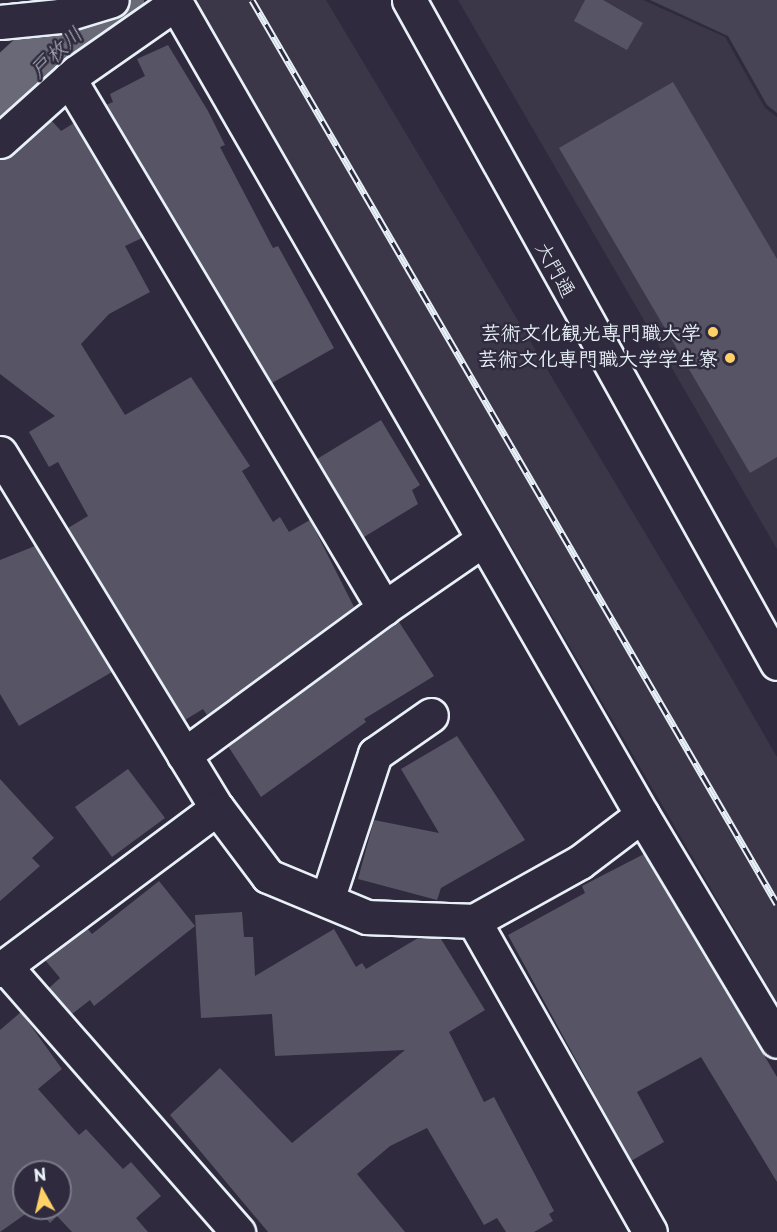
<!DOCTYPE html>
<html>
<head>
<meta charset="utf-8">
<style>
	body { margin:0 }
	#map { position:relative; width:777px; height:1232px; overflow:hidden; background:#2f2a3d; font-family:"Playpen Sans","Klee One",sans-serif }
	div>[style] { position:absolute }
	.built>* { inset:0; background:#3b3749 }
	.green>* { inset:0; background:#464455 }
	.river>* { height:70px; margin:-35px; padding:0 35px; transform-origin:35px; border-radius:35px; background:#696978 }
	.building>* { inset:0; background:#575565 }
	.roads { filter:drop-shadow(2px 0 #e8f1f8) drop-shadow(-2px 0 #e8f1f8) drop-shadow(0 2px #e8f1f8) drop-shadow(0 -2px #e8f1f8) }
	.minor>* { height:33px; margin:-16.5px; padding:0 16.5px; transform-origin:16.5px; border-radius:16.5px; background:#2f2a3d }
	.rail>* { height:7px; margin-top:-3.5px; transform-origin:0; background:repeating-linear-gradient(90deg,#2f2a3d 0 14px,#e8f1f8 0 28px); box-sizing:border-box; border-block:2px solid #e8f1f8 }
	.dots>* { width:16px; height:16px; translate:-50% -50%; box-sizing:border-box; border:3px solid #2f2a3d; border-radius:50% }
	span { translate:-50% -50%; white-space:nowrap; text-align:center; line-height:1.15; -webkit-text-stroke:5px #2f2a3d; paint-order:stroke }
	.street-label { font-size:20px; color:#e8f1f8 }
	.poi-label { font-size:20px; color:#e8f1f8; font-weight:700 }
	.right { translate:-100% -50%; text-align:right }
	.water-label { font-size:21px; color:#afb4be; font-style:italic }
	.north { position:absolute; left:12px; top:1160px; width:60px; height:60px; box-sizing:border-box; background:#2f2a3d; border:2px solid #797a88; border-radius:50%; rotate:352deg; font-size:16px; font-weight:700; line-height:24px; text-align:center; color:#e8f1f8 }
	.north::after { content:''; display:block; margin:auto; width:21px; height:27px; background:#ffd166; clip-path:polygon(50% 0,100% 100%,50% 72%,0 100%) }
</style>
</head>
<body>
<div id="map">
	<div class="built">
		<div style="clip-path:polygon(193px 0,326px 0,717px 653px,777px 757px,777px 1002px)"></div>
		<div style="clip-path:polygon(458px 0,643px 0,725px 37px,765px 108px,777px 117px,777px 549px)"></div>
	</div>
	<div class="green">
		<div style="clip-path:polygon(650px 0,777px 0,777px 113px,767px 105px,728px 36px)"></div>
	</div>
	<div class="river">
		<div style="left:0;top:100px;width:148px;rotate:-42.5deg"></div>
	</div>
	<div class="building">
		<div style="clip-path:polygon(585px 0,603px 0,643px 23px,627px 50px,574px 21px)"></div>
		<div style="clip-path:polygon(168px 45px,208px 111px,225px 145px,220px 147px,273px 248px,278px 246px,334px 348px,272px 383px,106px 105px,113px 102px,110px 94px,145px 76px,137px 59px)"></div>
		<div style="clip-path:polygon(673px 82px,777px 259px,777px 457px,750px 473px,559px 148px)"></div>
		<div style="clip-path:polygon(51px 120px,61px 131px,74px 123px,142px 238px,125px 246px,150px 292px,109px 314px,81px 344px,125px 415px,191px 377px,250px 466px,242px 471px,273px 522px,280px 517px,289px 532px,310px 520px,354px 607px,207px 715px,203px 709px,185px 720px,68px 528px,88px 516px,58px 462px,49px 467px,29px 432px,55px 416px,0 374px,0 159px)"></div>
		<div style="clip-path:polygon(381px 420px,420px 485px,412px 490px,418px 504px,364px 537px,317px 459px)"></div>
		<div style="clip-path:polygon(35px 546px,112px 672px,19px 726px,0 694px,0 560px)"></div>
		<div style="clip-path:polygon(399px 622px,434px 676px,364px 719px,366px 722px,261px 797px,228px 746px)"></div>
		<div style="clip-path:polygon(457px 736px,525px 840px,441px 888px,437px 900px,358px 879px,374px 820px,439px 833px,401px 769px)"></div>
		<div style="clip-path:polygon(128px 769px,165px 818px,112px 857px,75px 807px)"></div>
		<div style="clip-path:polygon(0 779px,54px 838px,32px 858px,40px 866px,0 901px)"></div>
		<div style="clip-path:polygon(644px 854px,777px 1077px,777px 1182px,701px 1057px,637px 1092px,664px 1142px,631px 1161px,508px 935px,585px 893px,582px 886px)"></div>
		<div style="clip-path:polygon(159px 881px,195px 926px,94px 1006px,90px 1000px,72px 1014px,49px 988px,60px 978px,45px 960px,87px 928px,92px 934px)"></div>
		<div style="clip-path:polygon(242px 912px,244px 937px,253px 937px,255px 976px,334px 929px,356px 967px,362px 963px,366px 969px,418px 938px,441px 939px,485px 1010px,449px 1032px,484px 1102px,494px 1097px,554px 1211px,549px 1214px,553px 1221px,534px 1232px,506px 1232px,497px 1218px,484px 1225px,427px 1128px,390px 1146px,357px 1174px,405px 1232px,268px 1232px,170px 1115px,220px 1068px,292px 1143px,405px 1050px,275px 1056px,272px 1014px,201px 1018px,195px 915px)"></div>
		<div style="clip-path:polygon(21px 1012px,62px 1069px,38px 1089px,79px 1135px,86px 1129px,123px 1169px,131px 1162px,161px 1196px,136px 1218px,148px 1232px,72px 1232px,57px 1216px,50px 1223px,37px 1208px,60px 1208px,60px 1172px,24px 1172px,24px 1208px,34px 1208px,0 1232px,0 1030px)"></div>
	</div>
	<div class="roads">
		<div class="minor">
			<div style="left:174px;top:0;width:940px;rotate:60.13deg"></div>
			<div style="left:642px;top:815px;width:78px;rotate:142.8deg"></div>
			<div style="left:580px;top:862px;width:121px;rotate:150.9deg"></div>
			<div style="left:474px;top:921px;width:357px;rotate:60.5deg"></div>
			<div style="left:409px;top:0;width:758px;rotate:60.97deg"></div>
			<div style="left:0;top:22px;width:60px;rotate:-5.7deg"></div>
			<div style="left:60px;top:16px;width:54px;rotate:-17.1deg"></div>
			<div style="left:69px;top:79px;width:616px;rotate:59.23deg"></div>
			<div style="left:384px;top:608px;width:121px;rotate:-34.6deg"></div>
			<div style="left:0;top:141px;width:103px;rotate:-41.9deg"></div>
			<div style="left:77px;top:72px;width:121px;rotate:-34.9deg"></div>
			<div style="left:0;top:453px;width:416px;rotate:58.6deg"></div>
			<div style="left:217px;top:808px;width:271px;rotate:143.3deg"></div>
			<div style="left:184px;top:755px;width:248px;rotate:-36.3deg"></div>
			<div style="left:217px;top:808px;width:85px;rotate:53.1deg"></div>
			<div style="left:268px;top:876px;width:107px;rotate:22.5deg"></div>
			<div style="left:367px;top:917px;width:107px;rotate:2.1deg"></div>
			<div style="left:642px;top:815px;width:263px;rotate:59.1deg"></div>
			<div style="left:327px;top:900px;width:154px;rotate:-71.8deg"></div>
			<div style="left:375px;top:754px;width:68px;rotate:-34.9deg"></div>
			<div style="left:5px;top:966px;width:354px;rotate:48.8deg"></div>
		</div>
	</div>
	<div class="rail">
		<div style="left:252px;top:0;width:1045px;rotate:59.85deg"></div>
	</div>
	<div class="dots">
		<div style="left:713px;top:332px;background:#ffd166"></div>
		<div style="left:730px;top:358px;background:#ffd166"></div>
	</div>
	<div class="street-label">
		<span style="left:556px;top:269px;rotate:61deg">大門通</span>
	</div>
	<div class="poi-label">
		<span class="right" style="left:701px;top:332px">芸術文化観光専門職大学</span>
		<span class="right" style="left:718px;top:358px">芸術文化専門職大学学生寮</span>
	</div>
	<div class="water-label">
		<span style="left:55px;top:51px;rotate:-43deg">戸枚川</span>
	</div>
	<div class="north">N</div>
</div>
</body>
</html>
